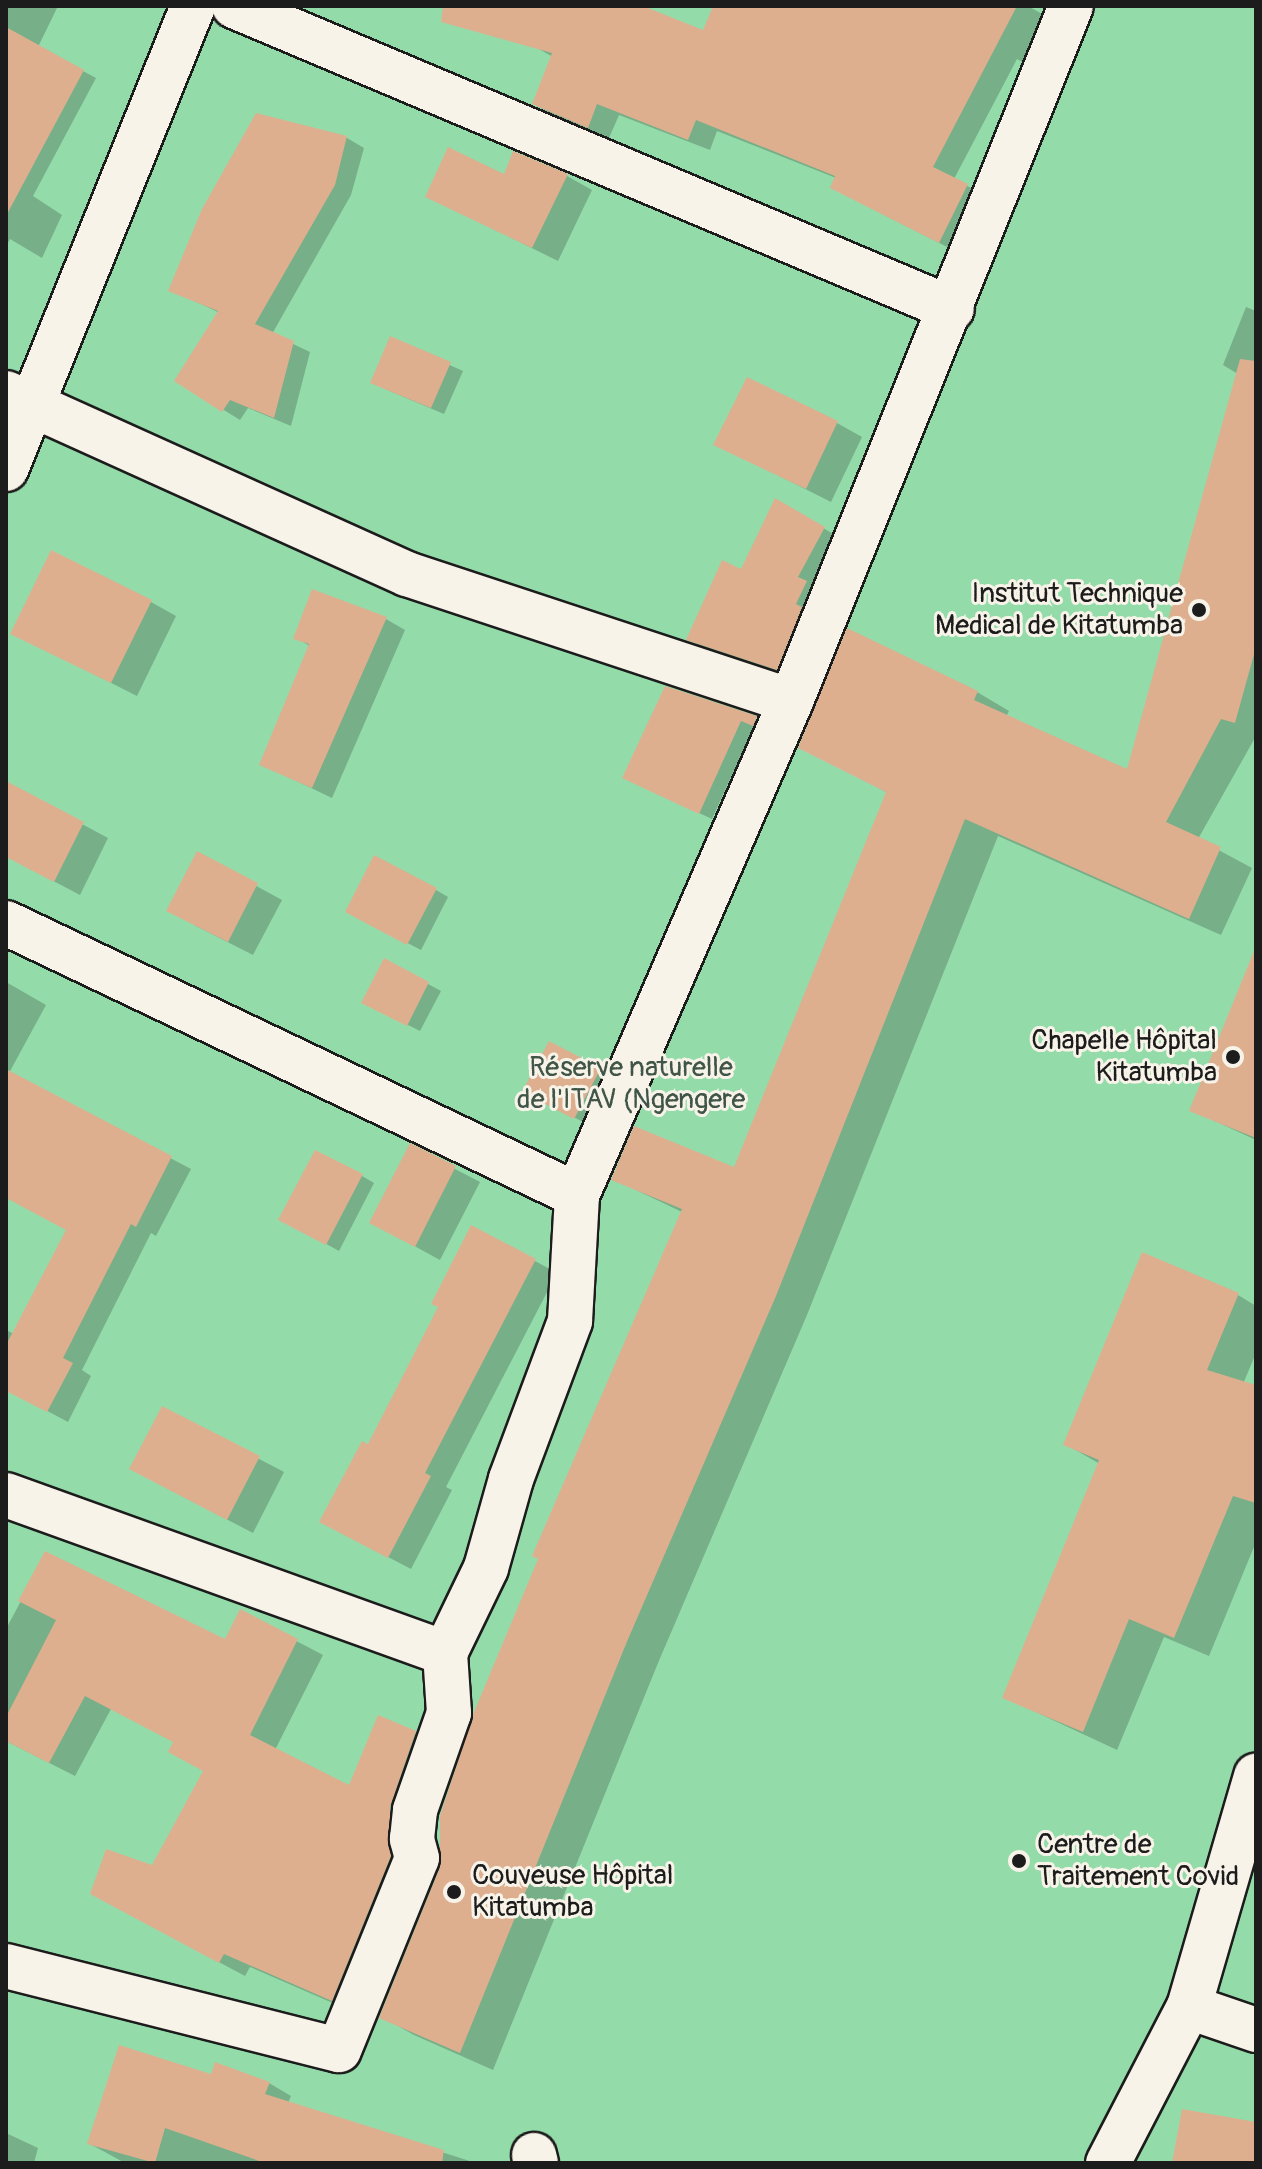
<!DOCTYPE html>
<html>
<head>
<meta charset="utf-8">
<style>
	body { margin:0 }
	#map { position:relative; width:1262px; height:2169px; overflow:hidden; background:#f7f3e8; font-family:Pangolin,sans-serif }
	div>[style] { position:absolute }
	.green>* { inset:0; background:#94dbaa }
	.shadow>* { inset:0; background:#0003 }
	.building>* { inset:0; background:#deaf8f }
	.roads { filter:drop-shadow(2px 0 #1c1c1c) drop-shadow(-2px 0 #1c1c1c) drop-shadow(0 2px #1c1c1c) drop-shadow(0 -2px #1c1c1c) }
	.minor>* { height:44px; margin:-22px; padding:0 22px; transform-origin:22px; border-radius:22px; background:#f7f3e8 }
	.dots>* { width:22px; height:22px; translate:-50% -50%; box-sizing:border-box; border:4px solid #f7f3e8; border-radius:50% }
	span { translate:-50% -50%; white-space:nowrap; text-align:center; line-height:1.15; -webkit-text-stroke:6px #f7f3e8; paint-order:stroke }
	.poi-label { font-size:28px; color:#1c1c1c }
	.right { translate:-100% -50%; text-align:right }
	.left { translate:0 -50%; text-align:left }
	.park-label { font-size:28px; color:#405547 }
	.frame { position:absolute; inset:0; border:8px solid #1c1c1c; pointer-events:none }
</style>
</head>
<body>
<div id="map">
	<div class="green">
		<div style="clip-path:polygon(6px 6px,1256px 6px,1256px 2163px,6px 2163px)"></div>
	</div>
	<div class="shadow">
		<div style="clip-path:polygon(6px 6px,58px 6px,38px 47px,96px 78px,33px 196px,62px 215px,42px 258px,10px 239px,6px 247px)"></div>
		<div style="clip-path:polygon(511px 6px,638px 6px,704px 33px,715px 6px,1028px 6px,1058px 23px,1034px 68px,1017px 59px,954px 179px,988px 197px,961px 254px,853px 199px,836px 178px,717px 131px,710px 150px,619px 115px,609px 138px,555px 116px,534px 104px,553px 57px,532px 45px)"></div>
		<div style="clip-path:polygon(257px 115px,347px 138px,364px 148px,351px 195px,272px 334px,310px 352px,291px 426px,248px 408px,240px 420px,176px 380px,220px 313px,171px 290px)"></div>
		<div style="clip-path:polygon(505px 176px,567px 176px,592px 190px,558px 261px,427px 196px)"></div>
		<div style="clip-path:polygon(1246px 307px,1256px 311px,1256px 736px,1198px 839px,1252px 868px,1221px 935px,998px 836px,807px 1315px,658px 1663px,493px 2070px,414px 2035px,382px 2017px,442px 1868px,682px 1212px,613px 1179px,736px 1170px,888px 793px,800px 747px,977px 692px,1009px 711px,1006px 717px,1129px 772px,1238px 374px,1223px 365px)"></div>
		<div style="clip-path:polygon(391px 339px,463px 371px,444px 414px,385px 389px)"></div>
		<div style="clip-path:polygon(837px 423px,862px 437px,831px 502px,716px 444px)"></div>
		<div style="clip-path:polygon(775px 501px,846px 541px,799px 681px,710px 652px,689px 639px,742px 571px)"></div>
		<div style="clip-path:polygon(151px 602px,176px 616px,137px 696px,12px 633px)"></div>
		<div style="clip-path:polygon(386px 619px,405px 630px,332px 798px,261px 764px,310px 646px,296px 638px)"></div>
		<div style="clip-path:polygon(666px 688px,769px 725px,766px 732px,754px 726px,712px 819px,637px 784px)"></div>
		<div style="clip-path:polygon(13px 787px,108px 838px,80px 895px,6px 856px,6px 800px)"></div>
		<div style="clip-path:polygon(198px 854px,282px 900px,253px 955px,194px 925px)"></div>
		<div style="clip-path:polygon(436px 890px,448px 897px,421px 950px,360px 918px)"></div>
		<div style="clip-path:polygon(6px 982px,46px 1005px,9px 1073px,191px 1169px,156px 1236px,151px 1233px,82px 1370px,91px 1376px,68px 1422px,6px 1389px,6px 1330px,14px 1334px,68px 1230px,6px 1153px)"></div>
		<div style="clip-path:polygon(428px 984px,441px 991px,420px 1031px,376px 1009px)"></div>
		<div style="clip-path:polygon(1256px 1005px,1256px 1140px,1191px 1110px)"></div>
		<div style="clip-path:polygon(550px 1044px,612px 1077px,587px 1124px,537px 1098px)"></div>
		<div style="clip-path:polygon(411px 1146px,480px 1182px,440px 1260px,396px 1236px)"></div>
		<div style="clip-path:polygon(362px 1176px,374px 1183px,339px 1251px,281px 1219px)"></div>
		<div style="clip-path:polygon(535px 1261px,557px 1273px,446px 1487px,452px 1490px,411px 1569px,344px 1534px,369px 1446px)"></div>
		<div style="clip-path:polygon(1238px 1295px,1256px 1306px,1256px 1353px,1243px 1384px,1256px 1387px,1256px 1542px,1209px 1656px,1164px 1637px,1117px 1750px,1004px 1697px,1100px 1464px,1065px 1444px)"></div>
		<div style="clip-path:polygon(163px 1408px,284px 1472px,253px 1533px,157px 1483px)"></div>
		<div style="clip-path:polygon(46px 1554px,226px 1642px,241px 1612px,323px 1655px,275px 1750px,350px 1788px,415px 1733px,441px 1748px,358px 2014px,250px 1967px,245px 1976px,170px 1936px,205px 1771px,175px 1742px,111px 1709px,75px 1776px,6px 1741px,6px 1629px)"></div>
		<div style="clip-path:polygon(212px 2076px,269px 2083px,291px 2096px,288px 2103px,476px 2163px,125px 2163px,90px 2144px)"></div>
		<div style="clip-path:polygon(6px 2133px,38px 2148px,34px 2163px,6px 2163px)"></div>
	</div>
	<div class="building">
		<div style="clip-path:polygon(443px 6px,643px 6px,703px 30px,713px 6px,1017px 6px,933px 167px,968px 184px,939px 243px,830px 188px,835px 176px,696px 120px,688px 140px,597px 104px,588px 128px,532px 104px,552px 53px,441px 22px)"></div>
		<div style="clip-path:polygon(6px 27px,84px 70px,6px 216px)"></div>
		<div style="clip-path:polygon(256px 113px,347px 136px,335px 185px,255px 324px,294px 341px,274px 418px,230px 400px,222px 412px,174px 381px,218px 311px,168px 291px,202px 209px)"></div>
		<div style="clip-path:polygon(448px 147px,504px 174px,513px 151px,568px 174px,532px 248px,425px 197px)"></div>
		<div style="clip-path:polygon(390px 336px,451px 362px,431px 408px,370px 383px)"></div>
		<div style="clip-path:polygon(1240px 359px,1256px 361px,1256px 647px,1235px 723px,1221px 719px,1166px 822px,1221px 847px,1189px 919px,965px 819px,776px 1296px,626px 1644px,460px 2053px,379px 2018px,440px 1867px,440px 1816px,474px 1712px,538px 1559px,532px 1556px,682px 1209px,611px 1180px,634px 1126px,734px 1167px,886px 792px,798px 748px,847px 628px,978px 691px,974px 700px,1127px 769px)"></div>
		<div style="clip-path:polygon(747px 377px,838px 421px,806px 489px,713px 445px)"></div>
		<div style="clip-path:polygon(775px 498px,825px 527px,798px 577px,807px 581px,796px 604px,802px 607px,777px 670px,686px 640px,722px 560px,741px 569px)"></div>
		<div style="clip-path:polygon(51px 550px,152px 600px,111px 683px,10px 634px)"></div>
		<div style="clip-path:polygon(312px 589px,387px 617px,312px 788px,259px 765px,309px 644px,293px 639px)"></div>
		<div style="clip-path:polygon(665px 686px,757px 716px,753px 726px,741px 721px,699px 814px,622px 778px)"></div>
		<div style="clip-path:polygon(6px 781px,84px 822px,54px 882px,6px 857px)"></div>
		<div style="clip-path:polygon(197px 851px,258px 883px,228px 942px,166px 911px)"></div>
		<div style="clip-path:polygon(374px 855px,437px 888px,407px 945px,345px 912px)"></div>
		<div style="clip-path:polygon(1254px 951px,1256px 951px,1256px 1138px,1189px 1111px)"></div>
		<div style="clip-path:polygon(384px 958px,429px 982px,407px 1026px,361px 1003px)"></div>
		<div style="clip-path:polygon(549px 1041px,601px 1068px,574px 1119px,522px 1092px)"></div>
		<div style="clip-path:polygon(6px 1069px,172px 1156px,136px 1227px,131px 1224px,63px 1358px,73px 1363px,47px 1412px,6px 1391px,6px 1345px,66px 1230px,6px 1198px)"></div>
		<div style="clip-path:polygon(410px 1143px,456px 1166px,415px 1247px,369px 1223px)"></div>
		<div style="clip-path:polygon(315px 1150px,363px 1174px,326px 1245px,278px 1220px)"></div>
		<div style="clip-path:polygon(471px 1225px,536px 1259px,425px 1473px,431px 1476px,388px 1558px,319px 1522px,362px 1441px,368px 1444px,438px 1307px,431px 1304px)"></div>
		<div style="clip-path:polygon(1142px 1252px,1239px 1293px,1207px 1370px,1256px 1385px,1256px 1503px,1233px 1496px,1174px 1638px,1129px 1619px,1083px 1732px,1002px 1698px,1099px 1460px,1063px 1445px)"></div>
		<div style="clip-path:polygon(162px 1406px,260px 1456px,227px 1520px,129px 1469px)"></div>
		<div style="clip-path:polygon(45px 1551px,225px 1639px,240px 1609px,298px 1639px,250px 1735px,349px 1785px,378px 1715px,416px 1731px,390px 1807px,391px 1856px,332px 2001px,224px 1954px,219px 1963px,90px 1894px,106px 1849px,152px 1865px,203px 1771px,168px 1752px,173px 1742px,85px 1696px,49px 1763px,6px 1741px,6px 1717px,56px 1620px,18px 1601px)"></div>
		<div style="clip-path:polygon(119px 2045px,211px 2074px,215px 2062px,270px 2082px,265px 2094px,444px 2150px,442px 2163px,265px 2163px,165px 2128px,155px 2163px,87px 2144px)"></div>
		<div style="clip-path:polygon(1182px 2109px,1256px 2122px,1256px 2163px,1172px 2163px)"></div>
	</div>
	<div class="roads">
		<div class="minor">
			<div style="left:234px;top:6px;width:779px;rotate:22.88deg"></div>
			<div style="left:6px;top:393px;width:440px;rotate:24.3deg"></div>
			<div style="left:407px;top:574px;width:404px;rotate:18.3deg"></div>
			<div style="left:6px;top:469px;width:499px;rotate:-68deg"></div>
			<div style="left:6px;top:923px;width:632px;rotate:25.47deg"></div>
			<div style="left:6px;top:1495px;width:467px;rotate:19.8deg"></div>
			<div style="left:6px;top:1966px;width:343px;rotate:14.2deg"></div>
			<div style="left:339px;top:2050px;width:207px;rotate:-67.9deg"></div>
			<div style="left:417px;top:1858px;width:20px;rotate:-105deg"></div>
			<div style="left:412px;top:1839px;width:29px;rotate:-84deg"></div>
			<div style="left:415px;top:1810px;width:103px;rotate:-70.7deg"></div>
			<div style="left:449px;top:1713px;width:60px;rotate:-93.8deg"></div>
			<div style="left:445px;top:1653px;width:94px;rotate:-64.2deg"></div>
			<div style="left:486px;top:1568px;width:92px;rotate:-74.3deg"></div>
			<div style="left:511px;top:1479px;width:169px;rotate:-69.5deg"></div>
			<div style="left:570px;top:1321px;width:126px;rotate:-86.8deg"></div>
			<div style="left:577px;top:1195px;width:538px;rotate:-66.58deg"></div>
			<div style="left:791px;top:701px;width:749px;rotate:-68.06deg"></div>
			<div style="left:1189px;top:2007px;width:71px;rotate:18.9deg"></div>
			<div style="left:534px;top:2155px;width:8px;rotate:76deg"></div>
			<div style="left:1108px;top:2163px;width:176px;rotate:-62.6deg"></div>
			<div style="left:1189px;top:2007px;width:241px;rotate:-73.8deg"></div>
		</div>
	</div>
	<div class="dots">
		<div style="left:1199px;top:610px;background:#1c1c1c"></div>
		<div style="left:1233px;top:1057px;background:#1c1c1c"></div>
		<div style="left:1019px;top:1861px;background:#1c1c1c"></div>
		<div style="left:454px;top:1892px;background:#1c1c1c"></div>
	</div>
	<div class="poi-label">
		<span class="right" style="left:1183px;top:610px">Institut Technique<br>Medical de Kitatumba</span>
		<span class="right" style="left:1217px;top:1057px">Chapelle Hôpital<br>Kitatumba</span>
		<span class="left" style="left:1037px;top:1861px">Centre de<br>Traitement Covid</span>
		<span class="left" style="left:472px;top:1892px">Couveuse Hôpital<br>Kitatumba</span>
	</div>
	<div class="park-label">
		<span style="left:631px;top:1084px">Réserve naturelle<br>de l'ITAV (Ngengere</span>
	</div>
	<div class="frame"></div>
</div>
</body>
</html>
